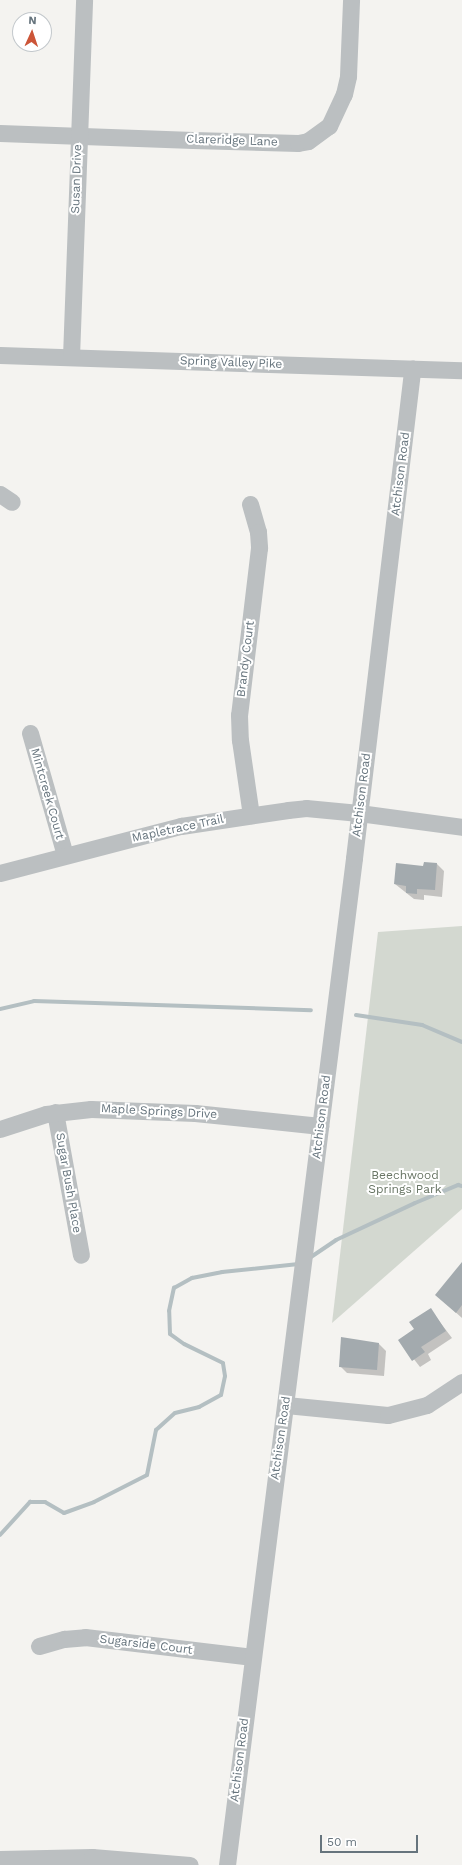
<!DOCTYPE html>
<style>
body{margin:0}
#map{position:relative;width:462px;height:1865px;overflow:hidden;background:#f4f3f0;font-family:"Work Sans",sans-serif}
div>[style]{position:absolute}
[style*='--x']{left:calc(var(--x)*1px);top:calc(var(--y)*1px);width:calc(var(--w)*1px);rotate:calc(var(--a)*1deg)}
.green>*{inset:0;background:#d3d8d0}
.shadow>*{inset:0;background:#0003}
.stream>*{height:4px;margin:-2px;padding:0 2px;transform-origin:2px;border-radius:2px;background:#b4bfc2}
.building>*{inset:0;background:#a3aaae}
.minor>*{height:17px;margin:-8.5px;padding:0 8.5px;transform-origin:8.5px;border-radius:8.5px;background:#bbbfc1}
span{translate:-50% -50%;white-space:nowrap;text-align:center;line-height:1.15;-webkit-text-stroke:4px #fff;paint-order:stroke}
.street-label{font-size:12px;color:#66747d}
.park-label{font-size:12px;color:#687564}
.north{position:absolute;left:12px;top:12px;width:40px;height:40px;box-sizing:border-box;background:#fff;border:1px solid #c2c7cb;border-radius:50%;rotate:3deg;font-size:11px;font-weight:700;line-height:16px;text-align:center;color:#66747d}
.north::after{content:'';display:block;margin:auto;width:14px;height:18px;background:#cc5538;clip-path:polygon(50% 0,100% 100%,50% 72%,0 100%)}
.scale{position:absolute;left:320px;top:1835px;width:98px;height:18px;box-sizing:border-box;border:2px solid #66747d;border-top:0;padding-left:5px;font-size:12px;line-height:14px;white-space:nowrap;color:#66747d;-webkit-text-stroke:3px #fff;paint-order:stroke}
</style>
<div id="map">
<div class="green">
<i style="clip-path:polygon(462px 926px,462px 1209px,332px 1323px,378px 932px)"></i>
</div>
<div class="shadow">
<i style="clip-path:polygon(424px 863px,437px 864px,444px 871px,442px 897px,424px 895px,424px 900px,414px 899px,395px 884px,424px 867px)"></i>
<i style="clip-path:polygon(462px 1264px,462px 1318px,436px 1295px)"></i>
<i style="clip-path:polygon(430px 1309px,452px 1338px,428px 1354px,431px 1360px,420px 1367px,399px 1340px,415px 1329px)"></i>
<i style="clip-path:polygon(379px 1344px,386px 1351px,384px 1376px,347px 1373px,340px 1366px)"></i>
</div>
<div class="stream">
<i style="--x:0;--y:1009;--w:35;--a:-13"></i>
<i style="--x:34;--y:1001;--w:277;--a:1.9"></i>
<i style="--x:356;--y:1015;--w:67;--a:8.6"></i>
<i style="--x:422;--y:1025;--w:43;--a:23"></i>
<i style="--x:308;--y:1259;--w:34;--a:-34"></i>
<i style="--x:336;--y:1240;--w:87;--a:-25.1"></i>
<i style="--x:415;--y:1203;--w:47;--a:-22.7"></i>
<i style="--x:458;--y:1185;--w:4;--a:14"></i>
<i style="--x:0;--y:1535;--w:45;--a:-47.7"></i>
<i style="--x:30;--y:1502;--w:15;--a:0"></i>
<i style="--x:45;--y:1502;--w:22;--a:30"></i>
<i style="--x:64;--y:1513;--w:32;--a:-20"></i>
<i style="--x:94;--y:1502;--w:59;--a:-27"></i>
<i style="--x:147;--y:1475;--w:46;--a:-78.7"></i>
<i style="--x:156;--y:1430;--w:25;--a:-42"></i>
<i style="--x:175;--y:1413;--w:25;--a:-14"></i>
<i style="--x:199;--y:1407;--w:25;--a:-29"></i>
<i style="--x:221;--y:1395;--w:19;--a:-78"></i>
<i style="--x:225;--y:1376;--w:13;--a:-99"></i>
<i style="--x:223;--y:1363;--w:43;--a:-154"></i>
<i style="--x:184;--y:1344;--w:17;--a:-144"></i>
<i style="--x:170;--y:1334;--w:23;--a:-92"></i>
<i style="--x:169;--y:1311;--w:24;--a:-78"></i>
<i style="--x:174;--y:1288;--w:21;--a:-29"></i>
<i style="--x:192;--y:1278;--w:31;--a:-11"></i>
<i style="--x:222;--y:1272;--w:77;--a:-5.9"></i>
</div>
<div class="building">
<i style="clip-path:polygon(424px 862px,437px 863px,435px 890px,417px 889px,417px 894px,406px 893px,406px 886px,394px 884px,396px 863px,423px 866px)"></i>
<i style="clip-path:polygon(462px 1262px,462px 1305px,456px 1313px,435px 1295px)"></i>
<i style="clip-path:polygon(431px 1308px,446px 1331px,421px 1347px,425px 1352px,412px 1361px,398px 1340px,414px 1329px,409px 1322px)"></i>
<i style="clip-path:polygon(341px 1337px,379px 1343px,377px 1370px,339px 1367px)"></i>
</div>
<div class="minor">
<i style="--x:0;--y:133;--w:193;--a:2.1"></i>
<i style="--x:193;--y:140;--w:105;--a:1.6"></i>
<i style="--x:298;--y:143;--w:10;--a:-11"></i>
<i style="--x:308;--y:141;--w:26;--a:-36"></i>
<i style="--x:329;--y:126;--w:35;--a:-65"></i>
<i style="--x:344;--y:94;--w:18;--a:-77"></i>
<i style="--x:348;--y:76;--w:76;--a:-87.7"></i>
<i style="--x:0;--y:355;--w:462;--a:1.9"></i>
<i style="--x:71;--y:357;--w:357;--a:-87.9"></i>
<i style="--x:0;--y:494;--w:14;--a:34"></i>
<i style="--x:250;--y:504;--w:29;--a:74"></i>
<i style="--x:258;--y:532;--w:16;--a:86"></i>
<i style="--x:259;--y:548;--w:168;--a:96.8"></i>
<i style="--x:239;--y:715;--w:25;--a:88"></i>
<i style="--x:240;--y:740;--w:76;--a:81.7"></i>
<i style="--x:30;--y:733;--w:127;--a:74"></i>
<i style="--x:0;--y:873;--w:187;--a:-14.6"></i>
<i style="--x:181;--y:826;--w:108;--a:-8.5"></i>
<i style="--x:288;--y:810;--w:18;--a:-6"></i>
<i style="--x:306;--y:808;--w:53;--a:5.4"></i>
<i style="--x:359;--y:813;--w:104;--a:7.7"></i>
<i style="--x:55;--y:1112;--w:145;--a:79.7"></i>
<i style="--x:0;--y:1129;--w:48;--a:-18.1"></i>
<i style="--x:46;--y:1114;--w:45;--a:-6.3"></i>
<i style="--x:91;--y:1109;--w:104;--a:2.2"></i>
<i style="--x:195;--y:1113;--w:126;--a:5.9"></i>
<i style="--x:286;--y:1405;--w:102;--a:5.6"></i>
<i style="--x:388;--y:1415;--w:40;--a:-14.4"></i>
<i style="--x:427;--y:1405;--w:42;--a:-33.3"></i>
<i style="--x:39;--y:1646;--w:26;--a:-16"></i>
<i style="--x:64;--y:1639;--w:21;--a:-5"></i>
<i style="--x:85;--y:1637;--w:169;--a:6.8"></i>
<i style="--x:0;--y:1859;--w:92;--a:-1.2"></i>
<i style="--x:92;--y:1857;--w:98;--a:4.7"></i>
<i style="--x:227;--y:1865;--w:1015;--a:-82.81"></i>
<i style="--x:354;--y:858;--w:493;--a:-83.2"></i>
</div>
<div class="street-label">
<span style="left:232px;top:141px;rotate:2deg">Clareridge Lane</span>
<span style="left:77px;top:179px;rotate:-88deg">Susan Drive</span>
<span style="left:231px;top:363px;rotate:2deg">Spring Valley Pike</span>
<span style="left:401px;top:474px;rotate:-83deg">Atchison Road</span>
<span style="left:246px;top:659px;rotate:-83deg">Brandy Court</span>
<span style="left:47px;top:794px;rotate:74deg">Mintcreek Court</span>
<span style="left:362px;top:795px;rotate:-83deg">Atchison Road</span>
<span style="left:178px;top:829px;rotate:-12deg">Mapletrace Trail</span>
<span style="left:159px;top:1112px;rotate:3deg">Maple Springs Drive</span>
<span style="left:322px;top:1117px;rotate:-83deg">Atchison Road</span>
<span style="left:68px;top:1183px;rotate:80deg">Sugar Bush Place</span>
<span style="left:281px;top:1438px;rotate:-82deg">Atchison Road</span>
<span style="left:146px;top:1645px;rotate:7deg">Sugarside Court</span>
<span style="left:240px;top:1760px;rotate:-83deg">Atchison Road</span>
</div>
<div class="park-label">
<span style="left:405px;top:1183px">Beechwood<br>Springs Park</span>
</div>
<div class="north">N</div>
<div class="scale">50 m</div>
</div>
